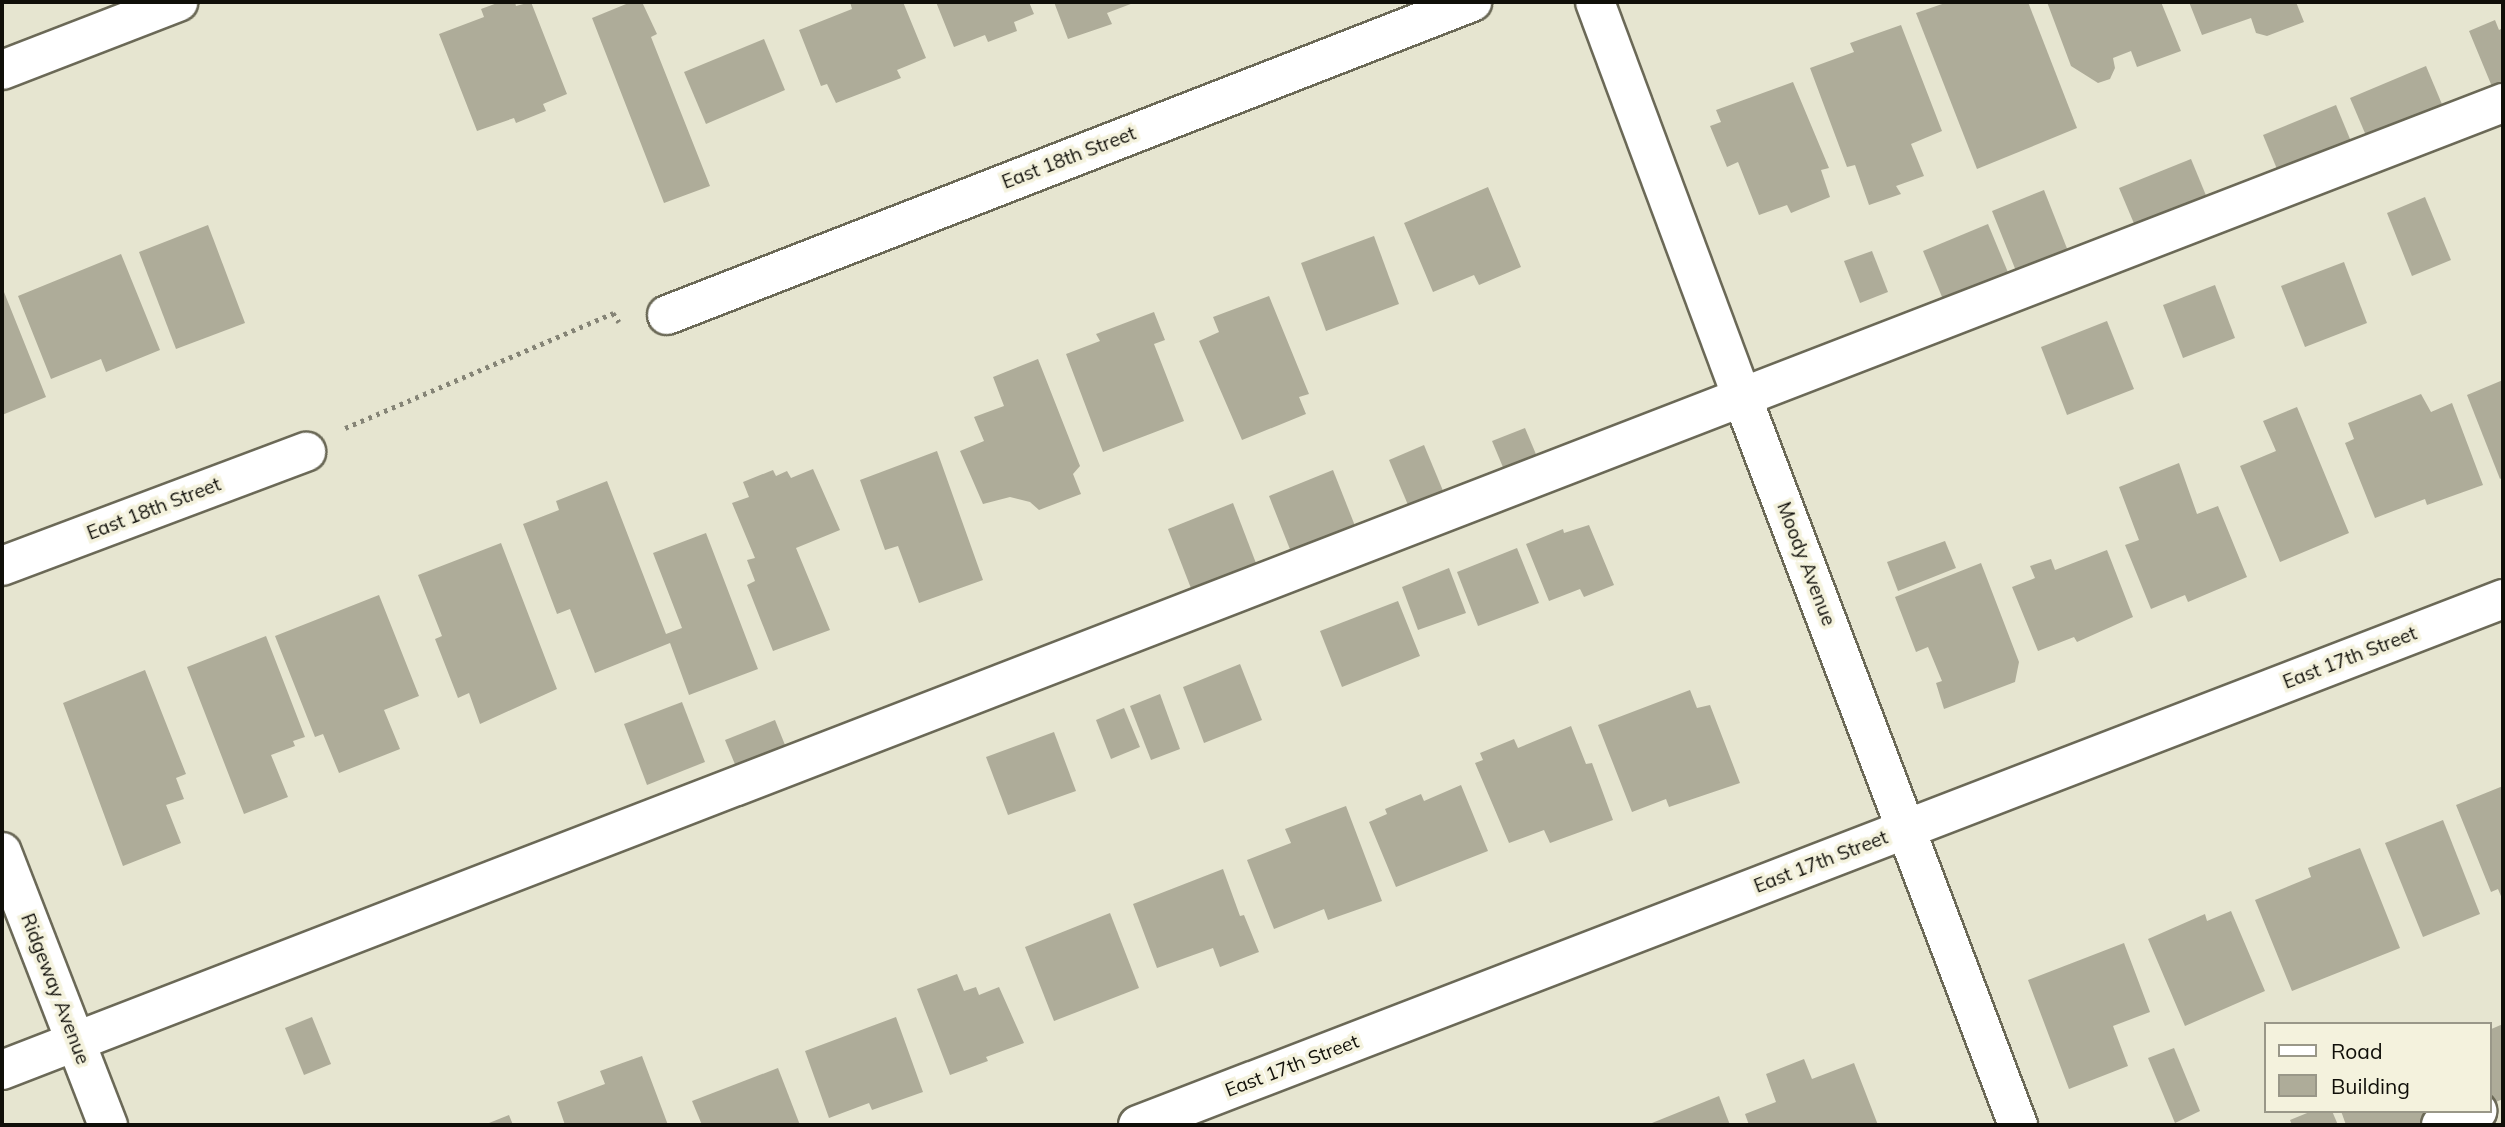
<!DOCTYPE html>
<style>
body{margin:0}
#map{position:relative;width:2505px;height:1127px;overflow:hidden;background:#e6e5d0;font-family:Mulish,sans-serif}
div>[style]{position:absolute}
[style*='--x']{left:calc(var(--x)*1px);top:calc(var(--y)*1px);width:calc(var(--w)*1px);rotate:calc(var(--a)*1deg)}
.building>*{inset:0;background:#aeac99}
.path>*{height:4.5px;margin-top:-2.25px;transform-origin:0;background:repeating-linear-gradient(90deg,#858476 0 3.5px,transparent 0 8.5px)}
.roads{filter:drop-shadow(2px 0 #6b6957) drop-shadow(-2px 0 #6b6957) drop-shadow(0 2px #6b6957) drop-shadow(0 -2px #6b6957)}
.minor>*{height:38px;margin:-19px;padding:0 19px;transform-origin:19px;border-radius:19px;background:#fff}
span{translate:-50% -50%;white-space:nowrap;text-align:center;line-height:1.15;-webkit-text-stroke:7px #f4f2dd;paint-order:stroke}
.street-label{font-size:19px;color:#100f09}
.frame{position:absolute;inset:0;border:4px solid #100f09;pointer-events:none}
.legend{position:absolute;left:2264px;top:1022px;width:228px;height:91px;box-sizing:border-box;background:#f4f2dd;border:2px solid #999788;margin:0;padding:9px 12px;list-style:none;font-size:21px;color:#100f09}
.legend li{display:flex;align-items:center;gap:14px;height:35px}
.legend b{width:35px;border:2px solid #999788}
</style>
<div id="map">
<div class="building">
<i style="clip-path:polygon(500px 2px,515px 2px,516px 6px,531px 2px,567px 94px,543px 104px,546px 111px,516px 123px,514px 118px,477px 131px,439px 34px,484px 17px,481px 9px)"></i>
<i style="clip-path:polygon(631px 2px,642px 2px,657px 34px,651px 37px,710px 186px,664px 203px,592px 18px)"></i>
<i style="clip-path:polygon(850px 2px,903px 2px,926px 58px,897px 70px,901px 78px,836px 103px,827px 84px,821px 86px,799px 30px,852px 9px)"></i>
<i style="clip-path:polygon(936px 2px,1029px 2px,1034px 14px,1014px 22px,1017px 31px,988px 42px,985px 35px,954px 47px)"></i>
<i style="clip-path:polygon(1054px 2px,1136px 2px,1107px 13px,1112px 24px,1068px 39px)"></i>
<i style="clip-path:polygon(1948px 2px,2028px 2px,2077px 128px,1977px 169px,1916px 13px)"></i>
<i style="clip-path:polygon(2047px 2px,2161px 2px,2181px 51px,2137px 67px,2131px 51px,2113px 58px,2115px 68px,2110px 79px,2098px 83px,2071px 66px)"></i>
<i style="clip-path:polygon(2189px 2px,2296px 2px,2304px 22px,2267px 36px,2256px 33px,2251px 18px,2202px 35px)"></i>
<i style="clip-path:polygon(2495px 20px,2499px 30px,2503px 28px,2503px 84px,2493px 89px,2469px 31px)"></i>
<i style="clip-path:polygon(1901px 25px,1942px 131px,1911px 144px,1924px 176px,1896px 186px,1901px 194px,1869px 205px,1855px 165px,1847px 167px,1810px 68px,1854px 52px,1850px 43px)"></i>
<i style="clip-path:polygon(764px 39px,785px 90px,706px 124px,684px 72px)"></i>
<i style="clip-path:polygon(2426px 66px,2449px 121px,2373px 152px,2350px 98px)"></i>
<i style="clip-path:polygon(1793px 82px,1829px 168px,1821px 170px,1830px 197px,1791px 213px,1787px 205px,1759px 215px,1738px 162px,1727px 167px,1710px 126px,1721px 122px,1716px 110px)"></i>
<i style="clip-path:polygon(2336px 105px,2357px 156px,2284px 186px,2263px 135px)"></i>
<i style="clip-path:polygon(2191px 159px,2212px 210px,2141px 240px,2119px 188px)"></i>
<i style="clip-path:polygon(1488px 187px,1521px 267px,1479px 285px,1474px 275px,1433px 292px,1404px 223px)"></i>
<i style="clip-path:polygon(2044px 190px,2068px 251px,2016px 271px,1992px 211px)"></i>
<i style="clip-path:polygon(2425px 197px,2451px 260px,2412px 276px,2387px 213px)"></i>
<i style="clip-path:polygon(1988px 224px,2012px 282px,1947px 309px,1923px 251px)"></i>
<i style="clip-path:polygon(208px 225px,245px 323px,176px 349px,139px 252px)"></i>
<i style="clip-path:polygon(1374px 236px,1399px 304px,1326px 331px,1301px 263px)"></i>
<i style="clip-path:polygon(1872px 251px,1888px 292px,1860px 303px,1844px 261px)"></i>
<i style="clip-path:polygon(121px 254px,160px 350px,106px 372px,101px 359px,51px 379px,18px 296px)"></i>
<i style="clip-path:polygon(2344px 262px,2367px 323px,2305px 347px,2281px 286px)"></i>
<i style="clip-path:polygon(2215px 285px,2235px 338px,2183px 358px,2163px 305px)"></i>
<i style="clip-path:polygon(2px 287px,46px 397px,2px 415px)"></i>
<i style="clip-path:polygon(1269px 296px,1309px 394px,1299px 397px,1306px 414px,1242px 440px,1199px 341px,1219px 332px,1213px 317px)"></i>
<i style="clip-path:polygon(1154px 312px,1165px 340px,1154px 344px,1184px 421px,1103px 452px,1066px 354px,1100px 341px,1096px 334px)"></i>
<i style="clip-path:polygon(2107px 321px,2134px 389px,2067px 415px,2041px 347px)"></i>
<i style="clip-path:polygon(1038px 359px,1080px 466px,1073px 474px,1081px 494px,1039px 510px,1030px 502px,1010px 497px,983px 504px,960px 451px,984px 441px,974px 417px,1004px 406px,993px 377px)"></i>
<i style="clip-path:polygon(2503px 380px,2503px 477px,2500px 479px,2467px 395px)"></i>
<i style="clip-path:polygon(2421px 394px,2431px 412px,2452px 403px,2483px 485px,2427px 505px,2425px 499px,2375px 518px,2345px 443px,2354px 439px,2348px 423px)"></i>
<i style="clip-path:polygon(2297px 407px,2349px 533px,2280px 562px,2240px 466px,2276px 451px,2263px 421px)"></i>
<i style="clip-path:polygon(1525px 428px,1543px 471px,1510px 484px,1492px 441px)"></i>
<i style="clip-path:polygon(1424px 445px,1446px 498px,1411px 512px,1389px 460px)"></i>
<i style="clip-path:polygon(937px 451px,983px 580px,919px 603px,898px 546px,885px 550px,860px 480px)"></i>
<i style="clip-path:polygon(2179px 463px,2197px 514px,2218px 506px,2247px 577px,2188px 602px,2185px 595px,2151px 609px,2125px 545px,2139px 540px,2119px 487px)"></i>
<i style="clip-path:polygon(813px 469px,840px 530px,796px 548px,830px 630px,773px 651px,747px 585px,755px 581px,747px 560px,755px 558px,732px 503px,749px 497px,743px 482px,773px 470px,776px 476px,787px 471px,791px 478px)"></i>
<i style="clip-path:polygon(1333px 470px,1359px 536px,1295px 562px,1269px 496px)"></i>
<i style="clip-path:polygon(607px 481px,666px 634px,682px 628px,653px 553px,706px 533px,758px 669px,689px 695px,670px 643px,595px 673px,570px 609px,557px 614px,523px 524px,559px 510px,556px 501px)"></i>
<i style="clip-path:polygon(1233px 503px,1259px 571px,1194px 596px,1168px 529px)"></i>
<i style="clip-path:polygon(1589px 525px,1614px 585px,1584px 597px,1580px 589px,1549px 601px,1526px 544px,1563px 529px,1564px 533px)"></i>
<i style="clip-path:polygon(1945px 541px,1956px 568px,1898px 591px,1887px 562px)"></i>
<i style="clip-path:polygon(501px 543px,557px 689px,480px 724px,469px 693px,458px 698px,435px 639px,442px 636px,418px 575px)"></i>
<i style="clip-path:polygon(1517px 548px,1539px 603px,1478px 626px,1457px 572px)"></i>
<i style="clip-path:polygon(2107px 550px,2133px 617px,2077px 642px,2074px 637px,2038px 651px,2012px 587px,2035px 578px,2030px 566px,2051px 559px,2055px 570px)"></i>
<i style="clip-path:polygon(1981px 563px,2019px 662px,2015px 682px,1944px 709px,1936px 683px,1942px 681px,1928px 647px,1916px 652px,1895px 597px)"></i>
<i style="clip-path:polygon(1449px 568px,1466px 613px,1418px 630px,1402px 587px)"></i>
<i style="clip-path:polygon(379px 595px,419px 696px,384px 710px,400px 749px,339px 773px,323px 734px,315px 737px,275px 636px)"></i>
<i style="clip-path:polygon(1398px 601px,1420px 656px,1342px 687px,1320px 631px)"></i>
<i style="clip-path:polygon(266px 636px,305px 737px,293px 741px,295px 746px,271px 755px,288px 797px,244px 814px,187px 667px)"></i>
<i style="clip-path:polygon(1240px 664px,1262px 720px,1204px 743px,1183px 687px)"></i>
<i style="clip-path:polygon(145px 670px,186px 774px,176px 778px,184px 799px,166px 805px,181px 843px,123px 866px,63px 703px)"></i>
<i style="clip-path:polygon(1690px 690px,1697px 708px,1710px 705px,1740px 783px,1669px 807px,1666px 799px,1632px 812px,1598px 725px)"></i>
<i style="clip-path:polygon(1160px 694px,1180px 749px,1151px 760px,1130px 706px)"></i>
<i style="clip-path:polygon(682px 702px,705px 762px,647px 785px,624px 724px)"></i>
<i style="clip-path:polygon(1124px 708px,1140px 747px,1111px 759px,1096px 720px)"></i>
<i style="clip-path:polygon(775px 720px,791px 760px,741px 779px,725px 740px)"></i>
<i style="clip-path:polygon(1571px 726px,1586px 764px,1592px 763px,1613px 820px,1550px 843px,1544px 830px,1509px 843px,1475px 763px,1483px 760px,1480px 753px,1514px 739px,1518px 748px)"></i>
<i style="clip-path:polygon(1054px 732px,1076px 791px,1008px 815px,986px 757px)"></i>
<i style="clip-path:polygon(1461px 785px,1488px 851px,1396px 887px,1369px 822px,1387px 814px,1385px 809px,1421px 794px,1424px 801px)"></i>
<i style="clip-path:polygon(2503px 786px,2503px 901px,2498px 889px,2491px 892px,2456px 805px)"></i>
<i style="clip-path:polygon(1346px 806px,1382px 901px,1328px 920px,1324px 909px,1274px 929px,1247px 860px,1291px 843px,1285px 829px)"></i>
<i style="clip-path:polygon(2443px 820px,2480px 914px,2423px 937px,2385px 843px)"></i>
<i style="clip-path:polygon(2360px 848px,2400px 948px,2292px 991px,2255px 900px,2311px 877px,2308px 868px)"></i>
<i style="clip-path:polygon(1223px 869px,1240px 916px,1244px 915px,1259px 952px,1220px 967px,1213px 948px,1157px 968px,1133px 904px)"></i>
<i style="clip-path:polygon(2231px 911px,2265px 991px,2185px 1026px,2148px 939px,2205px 914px,2207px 921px)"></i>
<i style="clip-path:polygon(1110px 913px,1139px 988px,1054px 1021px,1025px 947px)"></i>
<i style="clip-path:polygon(2124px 943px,2150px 1012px,2113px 1026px,2128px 1066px,2069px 1089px,2028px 980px)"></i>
<i style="clip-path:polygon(957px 974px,964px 991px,976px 987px,979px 995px,999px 987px,1024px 1043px,986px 1057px,988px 1061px,950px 1075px,917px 989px)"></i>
<i style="clip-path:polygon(312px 1017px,331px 1064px,304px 1075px,285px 1028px)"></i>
<i style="clip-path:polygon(896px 1017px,923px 1092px,872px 1110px,869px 1103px,829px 1118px,805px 1051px)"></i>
<i style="clip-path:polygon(2503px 1024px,2503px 1099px,2489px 1105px,2489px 1030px)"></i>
<i style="clip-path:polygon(2174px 1048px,2200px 1111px,2175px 1123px,2148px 1058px)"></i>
<i style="clip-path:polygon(642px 1056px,668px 1125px,565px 1125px,557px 1102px,605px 1084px,600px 1071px)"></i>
<i style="clip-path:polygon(1804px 1059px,1812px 1079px,1854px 1063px,1878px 1125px,1749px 1125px,1745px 1114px,1776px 1102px,1766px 1074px)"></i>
<i style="clip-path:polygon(778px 1068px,800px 1125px,702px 1125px,692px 1101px)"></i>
<i style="clip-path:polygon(1719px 1096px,1730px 1125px,1647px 1125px)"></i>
<i style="clip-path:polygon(2312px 1111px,2332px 1111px,2338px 1125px,2292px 1125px,2290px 1120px)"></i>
<i style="clip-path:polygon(2341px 1111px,2457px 1111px,2439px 1125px,2346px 1125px)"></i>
<i style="clip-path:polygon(509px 1115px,513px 1125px,484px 1125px)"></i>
</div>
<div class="path">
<i style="--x:345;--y:428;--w:292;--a:-23.2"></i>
<i style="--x:613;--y:313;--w:11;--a:56"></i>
</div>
<div class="roads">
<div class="minor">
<i style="--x:1595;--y:2;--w:421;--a:69.6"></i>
<i style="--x:1742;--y:397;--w:779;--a:69.24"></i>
<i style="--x:2;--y:70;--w:189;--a:-21.1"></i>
<i style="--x:667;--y:315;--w:864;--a:-21.25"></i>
<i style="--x:2;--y:566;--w:325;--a:-20.6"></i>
<i style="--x:2;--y:852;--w:293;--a:68.8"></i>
<i style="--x:2;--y:1070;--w:2681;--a:-21.14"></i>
<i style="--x:1138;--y:1125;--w:1463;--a:-21.07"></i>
<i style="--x:2441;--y:1125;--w:39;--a:-21"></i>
</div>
</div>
<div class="street-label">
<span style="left:1069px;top:158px;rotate:-21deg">East 18th Street</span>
<span style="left:154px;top:509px;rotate:-21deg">East 18th Street</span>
<span style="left:1806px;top:564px;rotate:69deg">Moody Avenue</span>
<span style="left:2350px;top:658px;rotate:-21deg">East 17th Street</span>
<span style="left:1821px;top:862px;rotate:-21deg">East 17th Street</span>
<span style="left:55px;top:989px;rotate:69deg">Ridgeway Avenue</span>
<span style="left:1292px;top:1066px;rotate:-21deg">East 17th Street</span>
</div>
<div class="frame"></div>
<ul class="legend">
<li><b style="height:9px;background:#fff"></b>Road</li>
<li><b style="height:19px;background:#aeac99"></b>Building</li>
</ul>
</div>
